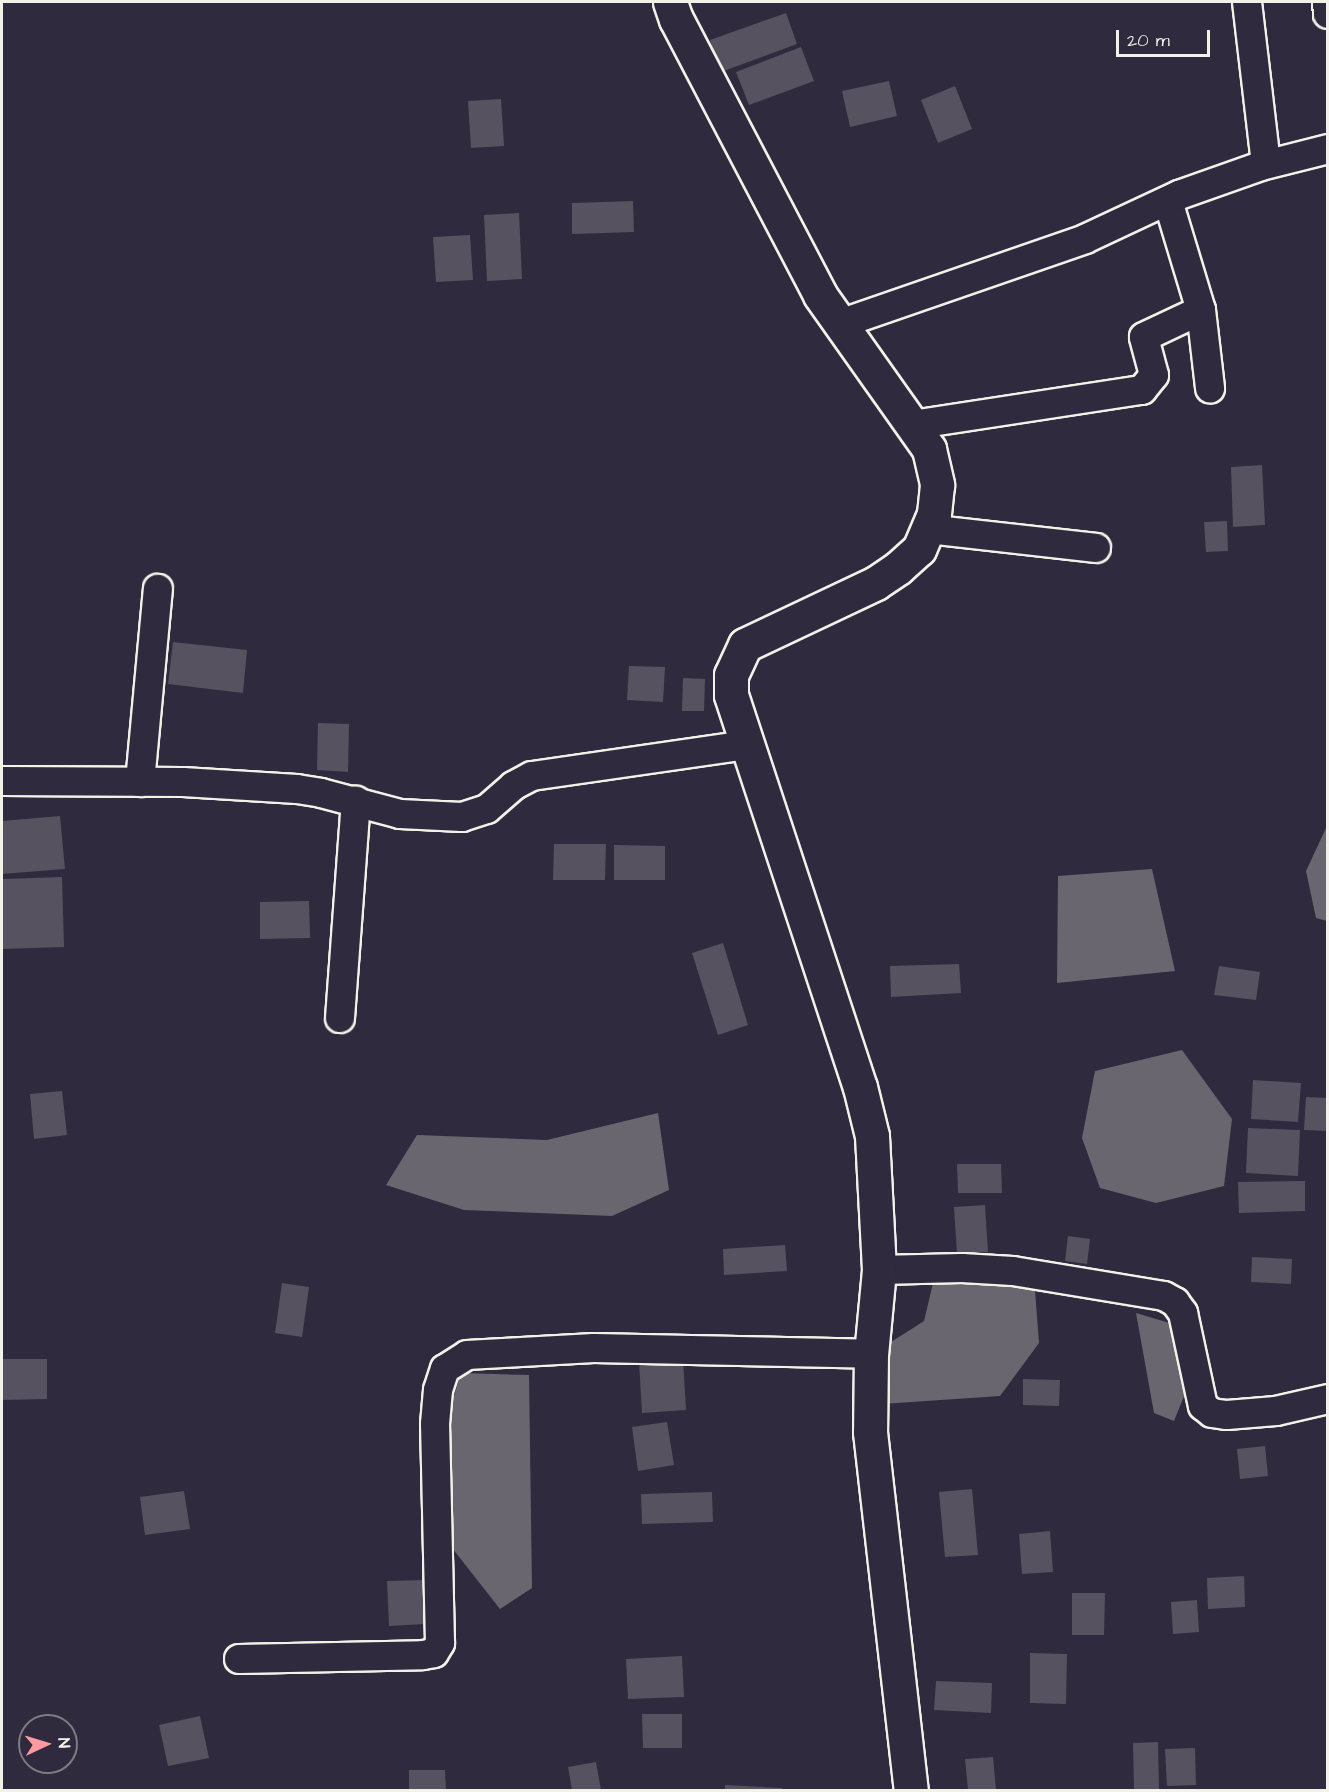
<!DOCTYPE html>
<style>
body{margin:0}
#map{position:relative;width:1329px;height:1792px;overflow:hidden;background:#2f2a3d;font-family:"Architects Daughter",sans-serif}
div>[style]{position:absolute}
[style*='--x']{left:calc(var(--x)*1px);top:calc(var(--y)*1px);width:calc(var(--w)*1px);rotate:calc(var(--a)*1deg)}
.water>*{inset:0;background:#6a6670}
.building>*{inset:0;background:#56525f}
.roads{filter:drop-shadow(2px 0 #f4f1e8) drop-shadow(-2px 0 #f4f1e8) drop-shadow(0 2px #f4f1e8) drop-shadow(0 -2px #f4f1e8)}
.street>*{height:28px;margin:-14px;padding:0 14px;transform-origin:14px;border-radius:14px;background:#2f2a3d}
.secondary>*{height:33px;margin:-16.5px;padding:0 16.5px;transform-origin:16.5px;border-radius:16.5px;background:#2f2a3d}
span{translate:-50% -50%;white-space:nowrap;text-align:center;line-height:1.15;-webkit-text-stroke:5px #2f2a3d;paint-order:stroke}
.frame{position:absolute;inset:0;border:3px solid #f4f1e8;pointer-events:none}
.north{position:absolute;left:18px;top:1714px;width:60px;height:60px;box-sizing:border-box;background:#2f2a3d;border:2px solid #7e7a81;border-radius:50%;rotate:86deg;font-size:16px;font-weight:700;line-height:24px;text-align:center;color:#f4f1e8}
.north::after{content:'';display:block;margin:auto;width:21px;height:27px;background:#ff9aa2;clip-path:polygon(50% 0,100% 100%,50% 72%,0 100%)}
.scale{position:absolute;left:1116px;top:30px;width:94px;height:27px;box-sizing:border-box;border:3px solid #f4f1e8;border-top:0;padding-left:8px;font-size:18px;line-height:21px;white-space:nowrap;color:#f4f1e8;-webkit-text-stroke:4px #2f2a3d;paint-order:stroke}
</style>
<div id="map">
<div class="water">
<i style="clip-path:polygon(1327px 826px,1328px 921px,1327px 921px,1316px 918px,1306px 871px)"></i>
<i style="clip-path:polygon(1152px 869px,1175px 971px,1057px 983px,1058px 876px)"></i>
<i style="clip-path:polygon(1182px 1050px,1232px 1119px,1224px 1186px,1156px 1203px,1100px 1188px,1082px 1138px,1095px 1071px)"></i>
<i style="clip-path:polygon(658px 1113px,669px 1190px,612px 1216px,464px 1210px,386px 1185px,417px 1135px,547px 1140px)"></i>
<i style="clip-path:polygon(1034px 1277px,1039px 1343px,1000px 1396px,882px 1404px,891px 1342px,924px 1321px,934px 1279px)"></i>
<i style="clip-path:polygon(1136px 1313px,1183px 1327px,1197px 1364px,1174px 1421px,1154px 1413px)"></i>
<i style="clip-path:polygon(461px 1373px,529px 1375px,532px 1588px,500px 1609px,445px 1539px,444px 1429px)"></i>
</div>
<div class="building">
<i style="clip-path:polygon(786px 13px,797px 44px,721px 72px,710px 40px)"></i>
<i style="clip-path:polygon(801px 47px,814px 81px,749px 105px,736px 72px)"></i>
<i style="clip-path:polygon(889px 81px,897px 116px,850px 127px,842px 91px)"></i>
<i style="clip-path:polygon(955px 86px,972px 129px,938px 143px,921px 100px)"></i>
<i style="clip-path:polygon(501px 99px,504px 146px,471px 148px,468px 101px)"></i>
<i style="clip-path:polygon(633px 201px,634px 232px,572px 234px,572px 203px)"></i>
<i style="clip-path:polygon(519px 213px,522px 279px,487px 281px,484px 215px)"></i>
<i style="clip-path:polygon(470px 235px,473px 280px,436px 282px,433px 237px)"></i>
<i style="clip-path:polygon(1262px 465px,1265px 525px,1233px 527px,1231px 467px)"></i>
<i style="clip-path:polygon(1227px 521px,1228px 551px,1206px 552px,1204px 522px)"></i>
<i style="clip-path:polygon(173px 642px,247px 650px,243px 693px,168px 684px)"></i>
<i style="clip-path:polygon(629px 666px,665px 667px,663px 702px,627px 700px)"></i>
<i style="clip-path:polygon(683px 678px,705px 679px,704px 711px,682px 711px)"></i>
<i style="clip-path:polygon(318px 723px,349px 724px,348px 772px,317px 770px)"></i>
<i style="clip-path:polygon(60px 816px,65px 869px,2px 874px,2px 821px)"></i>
<i style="clip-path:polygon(554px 844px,606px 844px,605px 880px,553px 880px)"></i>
<i style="clip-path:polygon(614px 845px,665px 846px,665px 880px,614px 880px)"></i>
<i style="clip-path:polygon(62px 877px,64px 947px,2px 949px,2px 879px)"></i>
<i style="clip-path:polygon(309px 901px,310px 938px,260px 939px,260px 902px)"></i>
<i style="clip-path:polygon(723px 943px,748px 1025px,718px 1035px,692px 953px)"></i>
<i style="clip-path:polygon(959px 964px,961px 993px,891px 997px,890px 966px)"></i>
<i style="clip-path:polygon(1219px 966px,1260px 972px,1256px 1000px,1214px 995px)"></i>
<i style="clip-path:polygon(1253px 1080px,1301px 1083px,1298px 1122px,1251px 1119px)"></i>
<i style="clip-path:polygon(62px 1091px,67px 1135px,34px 1139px,30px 1094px)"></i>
<i style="clip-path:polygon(1306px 1097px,1328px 1098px,1328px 1131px,1304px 1130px)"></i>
<i style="clip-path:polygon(1248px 1128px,1300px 1130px,1298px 1176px,1246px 1173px)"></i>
<i style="clip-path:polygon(957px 1164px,1001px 1164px,1002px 1193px,958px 1193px)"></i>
<i style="clip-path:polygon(1305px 1181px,1305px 1211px,1239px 1213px,1238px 1182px)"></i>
<i style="clip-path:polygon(985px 1205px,988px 1252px,957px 1254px,954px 1207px)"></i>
<i style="clip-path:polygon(1068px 1236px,1090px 1239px,1087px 1264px,1065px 1261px)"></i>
<i style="clip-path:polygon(785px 1245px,787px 1271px,724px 1275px,723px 1249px)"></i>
<i style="clip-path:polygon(1252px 1257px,1292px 1259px,1291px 1284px,1251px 1282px)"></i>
<i style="clip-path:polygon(282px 1283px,309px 1287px,302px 1337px,275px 1333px)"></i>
<i style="clip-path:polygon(2px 1359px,47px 1359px,47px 1399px,2px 1400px)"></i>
<i style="clip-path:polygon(683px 1359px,686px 1410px,642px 1413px,639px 1362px)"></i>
<i style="clip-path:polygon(1023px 1379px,1060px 1380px,1059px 1406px,1023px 1405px)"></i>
<i style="clip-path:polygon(667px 1422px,674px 1465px,638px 1471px,632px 1427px)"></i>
<i style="clip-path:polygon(1265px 1446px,1268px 1476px,1240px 1479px,1237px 1449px)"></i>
<i style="clip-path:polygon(972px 1489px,978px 1555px,945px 1557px,939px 1492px)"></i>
<i style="clip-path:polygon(184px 1491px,190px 1529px,145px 1535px,140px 1497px)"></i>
<i style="clip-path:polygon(712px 1492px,713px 1522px,642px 1524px,641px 1494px)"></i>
<i style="clip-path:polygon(1050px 1531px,1053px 1572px,1022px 1574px,1019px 1534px)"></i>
<i style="clip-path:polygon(1244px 1576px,1245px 1607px,1208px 1609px,1207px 1578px)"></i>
<i style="clip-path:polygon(424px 1580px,425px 1624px,389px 1626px,387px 1581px)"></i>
<i style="clip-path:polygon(1072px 1593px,1105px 1593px,1104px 1635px,1072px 1635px)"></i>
<i style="clip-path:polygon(1197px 1600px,1199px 1632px,1173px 1634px,1171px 1602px)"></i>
<i style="clip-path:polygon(1030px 1653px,1067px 1654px,1066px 1704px,1030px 1703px)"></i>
<i style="clip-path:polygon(682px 1656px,684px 1697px,628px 1699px,626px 1659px)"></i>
<i style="clip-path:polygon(936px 1681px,992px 1683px,991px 1713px,934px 1710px)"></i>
<i style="clip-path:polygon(642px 1714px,682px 1714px,682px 1748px,643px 1748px)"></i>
<i style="clip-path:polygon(200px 1716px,209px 1758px,168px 1766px,159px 1725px)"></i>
<i style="clip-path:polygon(1158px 1742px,1159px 1790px,1134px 1790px,1133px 1743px)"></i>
<i style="clip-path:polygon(1195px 1748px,1196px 1785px,1167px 1786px,1165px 1749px)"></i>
<i style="clip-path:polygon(993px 1757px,996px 1790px,968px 1790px,965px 1759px)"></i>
<i style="clip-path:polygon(596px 1762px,601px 1790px,572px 1790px,568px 1767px)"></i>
<i style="clip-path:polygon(409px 1770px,445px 1770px,446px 1790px,409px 1790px)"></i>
<i style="clip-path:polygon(725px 1785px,782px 1788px,782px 1790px,725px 1790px)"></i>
</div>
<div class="roads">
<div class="street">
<i style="--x:1247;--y:2;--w:163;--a:83.3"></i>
<i style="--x:1327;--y:2;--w:12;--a:85"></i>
<i style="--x:1168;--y:201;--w:114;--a:73.2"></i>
<i style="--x:1201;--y:310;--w:79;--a:83.4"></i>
<i style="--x:840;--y:324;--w:259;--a:-19.1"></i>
<i style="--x:1085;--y:239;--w:104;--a:-25.1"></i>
<i style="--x:1179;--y:195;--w:87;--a:-19.5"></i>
<i style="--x:1261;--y:166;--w:69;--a:-14.2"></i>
<i style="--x:912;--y:425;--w:233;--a:-8.7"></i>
<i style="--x:1142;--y:390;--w:19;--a:-51"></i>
<i style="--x:1154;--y:375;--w:39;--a:-105"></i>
<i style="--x:1144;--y:337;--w:63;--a:-25.3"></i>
<i style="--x:927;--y:529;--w:170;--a:6.4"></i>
<i style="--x:2;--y:781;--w:181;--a:0.3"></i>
<i style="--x:183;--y:782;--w:114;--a:3.5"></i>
<i style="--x:297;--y:789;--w:24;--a:9"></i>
<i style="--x:321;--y:793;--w:82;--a:14.9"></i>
<i style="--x:400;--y:814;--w:62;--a:2.8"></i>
<i style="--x:462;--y:817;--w:26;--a:-18"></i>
<i style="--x:487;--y:809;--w:35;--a:-41"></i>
<i style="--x:513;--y:786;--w:21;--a:-28"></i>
<i style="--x:532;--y:776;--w:216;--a:-8.2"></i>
<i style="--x:140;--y:782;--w:194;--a:-84.7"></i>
<i style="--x:340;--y:1018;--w:218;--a:-85.8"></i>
<i style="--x:879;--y:1270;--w:83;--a:-1.4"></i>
<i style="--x:962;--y:1268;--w:51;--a:3.4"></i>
<i style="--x:1013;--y:1271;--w:153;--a:9.4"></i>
<i style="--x:1164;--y:1296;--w:13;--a:29"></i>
<i style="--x:1175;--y:1302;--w:14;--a:54"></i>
<i style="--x:1183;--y:1313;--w:95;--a:77.9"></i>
<i style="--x:1203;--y:1406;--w:11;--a:38"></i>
<i style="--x:1212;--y:1413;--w:15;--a:8"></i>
<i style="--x:1227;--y:1415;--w:49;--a:-4.7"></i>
<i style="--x:1276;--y:1411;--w:53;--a:-13"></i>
<i style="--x:239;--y:1659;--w:184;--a:-1.2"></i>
<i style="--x:423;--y:1655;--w:11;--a:-10"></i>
<i style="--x:434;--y:1653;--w:12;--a:-59"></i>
<i style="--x:440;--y:1643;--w:219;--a:-91.3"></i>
<i style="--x:435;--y:1424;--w:34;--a:-85"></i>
<i style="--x:438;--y:1390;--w:22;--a:-72"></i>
<i style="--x:445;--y:1369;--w:26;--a:-32"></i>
<i style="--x:467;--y:1355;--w:127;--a:-3.2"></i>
<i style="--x:594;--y:1348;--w:277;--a:1.2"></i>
</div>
<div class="secondary">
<i style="--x:670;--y:2;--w:18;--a:71"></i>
<i style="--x:676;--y:19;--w:311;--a:62.4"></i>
<i style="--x:820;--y:295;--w:189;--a:54.7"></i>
<i style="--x:929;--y:449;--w:37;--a:77"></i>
<i style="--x:937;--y:485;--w:29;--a:96"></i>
<i style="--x:934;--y:514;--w:38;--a:113"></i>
<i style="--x:919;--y:549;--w:28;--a:138"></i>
<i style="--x:898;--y:568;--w:27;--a:146"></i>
<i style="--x:876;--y:583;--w:145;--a:154.7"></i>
<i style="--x:745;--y:645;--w:33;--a:115"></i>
<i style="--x:731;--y:675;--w:20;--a:90"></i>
<i style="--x:731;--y:695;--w:413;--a:71.8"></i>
<i style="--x:860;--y:1087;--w:50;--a:76.2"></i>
<i style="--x:872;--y:1136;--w:134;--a:87"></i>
<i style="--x:879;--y:1270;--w:84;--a:95.4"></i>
<i style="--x:871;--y:1354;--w:78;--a:90.7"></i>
<i style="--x:870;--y:1432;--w:360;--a:83.5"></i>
</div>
</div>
<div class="frame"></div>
<div class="north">N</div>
<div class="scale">20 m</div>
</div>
